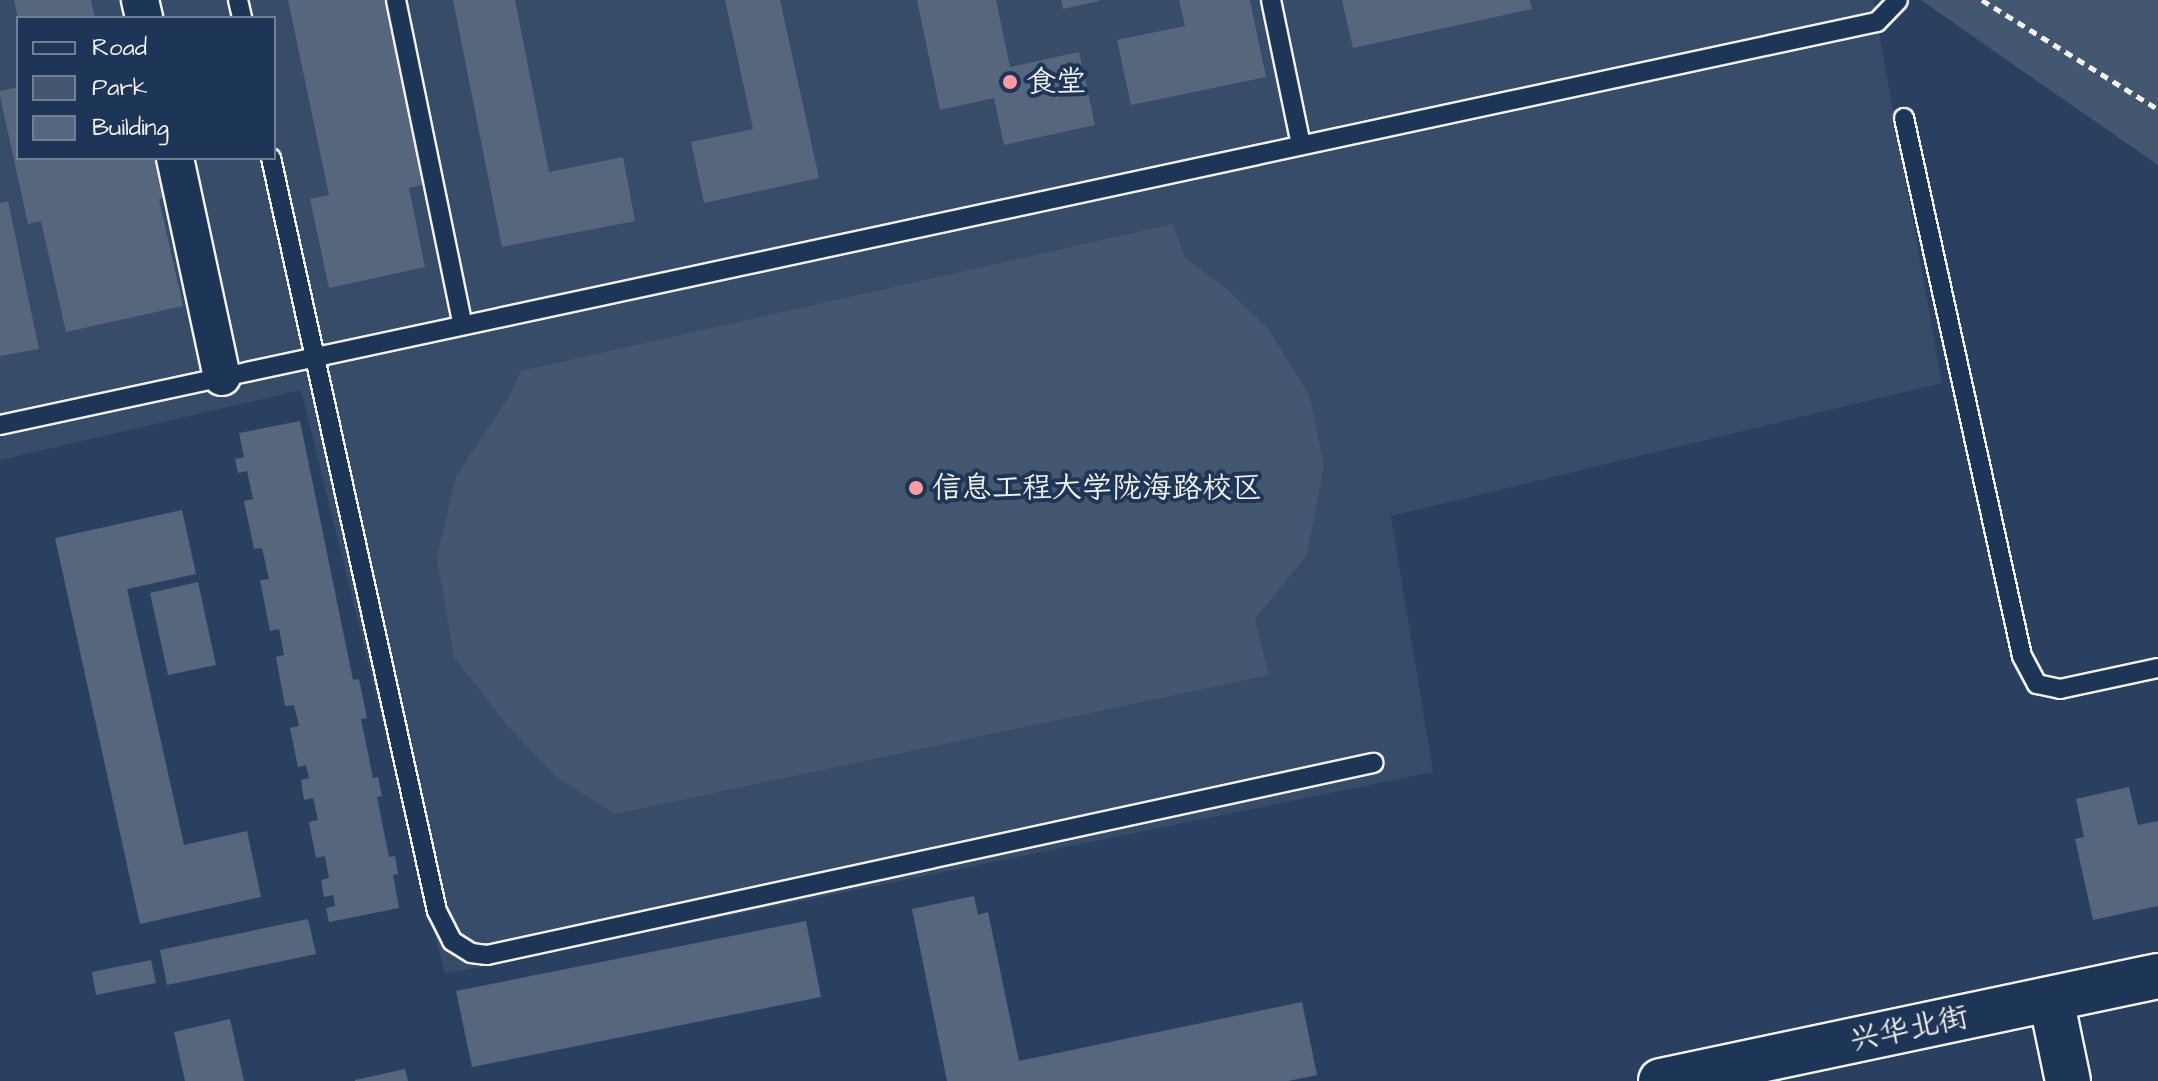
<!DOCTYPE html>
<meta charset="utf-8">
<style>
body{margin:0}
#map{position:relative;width:2158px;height:1081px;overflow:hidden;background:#2a4060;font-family:"Architects Daughter","LXGW WenKai TC",sans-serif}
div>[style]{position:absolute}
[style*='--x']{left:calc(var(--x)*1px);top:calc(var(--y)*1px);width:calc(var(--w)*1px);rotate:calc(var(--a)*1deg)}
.built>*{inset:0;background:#374c69}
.green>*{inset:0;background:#445771}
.building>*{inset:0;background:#56677d}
.path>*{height:5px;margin-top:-2.5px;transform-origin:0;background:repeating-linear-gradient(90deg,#f4f1e8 0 8px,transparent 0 14px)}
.roads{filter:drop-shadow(2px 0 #f4f1e8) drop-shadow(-2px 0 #f4f1e8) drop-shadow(0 2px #f4f1e8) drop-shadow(0 -2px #f4f1e8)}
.service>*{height:18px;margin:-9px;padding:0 9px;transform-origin:9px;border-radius:9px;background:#1d3557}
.minor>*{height:36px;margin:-18px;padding:0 18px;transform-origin:18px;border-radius:18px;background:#1d3557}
.tertiary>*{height:44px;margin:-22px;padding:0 22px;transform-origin:22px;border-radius:22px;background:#1d3557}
.dots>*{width:22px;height:22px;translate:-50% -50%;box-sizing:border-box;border:4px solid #1d3557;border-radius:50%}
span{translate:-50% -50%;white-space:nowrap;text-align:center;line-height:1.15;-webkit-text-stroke:8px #1d3557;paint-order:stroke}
.poi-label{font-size:30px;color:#f4f1e8}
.left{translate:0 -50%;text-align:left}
.street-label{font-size:30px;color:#f4f1e8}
.legend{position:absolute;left:16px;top:16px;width:260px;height:144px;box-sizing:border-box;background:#1d3557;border:2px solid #738091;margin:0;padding:10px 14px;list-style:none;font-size:24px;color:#f4f1e8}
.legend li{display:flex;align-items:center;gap:16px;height:40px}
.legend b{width:40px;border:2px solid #738091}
</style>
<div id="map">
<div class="built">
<i style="clip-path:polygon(evenodd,0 0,1873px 0,1942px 383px,1391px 516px,1433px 772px,445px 974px,301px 390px,0 460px,0 0,18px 18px,274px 18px,274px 158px,18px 158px,18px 18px)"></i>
</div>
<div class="green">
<i style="clip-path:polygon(1921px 0,2158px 0,2158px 165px,2047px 88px)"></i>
<i style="clip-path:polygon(1173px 224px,1185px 258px,1228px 290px,1269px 330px,1309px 395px,1324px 465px,1307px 555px,1255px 619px,1269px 675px,615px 814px,555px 776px,507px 725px,454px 657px,437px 558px,456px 476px,507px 400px,521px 371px)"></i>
</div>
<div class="building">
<i style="clip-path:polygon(14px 0,91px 0,95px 18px,18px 18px)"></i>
<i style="clip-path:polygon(288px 0,386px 0,425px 184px,409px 188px,425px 267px,329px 288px,310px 199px,329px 195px)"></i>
<i style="clip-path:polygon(453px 0,515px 0,549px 172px,623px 157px,635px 221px,502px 247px)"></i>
<i style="clip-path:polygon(725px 0,780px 0,819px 178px,704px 203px,691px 142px,753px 129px)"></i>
<i style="clip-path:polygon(917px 0,996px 0,1010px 67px,1079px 52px,1095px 125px,1004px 145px,994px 98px,940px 110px)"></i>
<i style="clip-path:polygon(1061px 0,1099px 0,1099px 1px,1063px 9px)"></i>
<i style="clip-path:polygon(1179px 0,1250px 0,1266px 77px,1131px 105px,1117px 40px,1185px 26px)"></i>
<i style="clip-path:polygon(1342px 0,1530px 0,1532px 9px,1353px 48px)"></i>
<i style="clip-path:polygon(18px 87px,18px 158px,166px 158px,174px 196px,159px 199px,183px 306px,66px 332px,41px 221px,28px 224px,0 96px,0 91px)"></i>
<i style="clip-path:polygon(8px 201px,39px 349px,0 356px,0 203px)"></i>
<i style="clip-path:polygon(300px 421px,353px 680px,359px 679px,367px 718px,361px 719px,373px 778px,378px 777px,382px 796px,377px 797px,389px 857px,395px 856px,398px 874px,393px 875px,399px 908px,329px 922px,326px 908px,335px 906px,333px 895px,324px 897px,321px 880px,329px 878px,325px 856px,316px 858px,309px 822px,318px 820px,313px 798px,304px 800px,301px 780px,309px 778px,306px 765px,298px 767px,290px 728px,299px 726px,294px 705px,285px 706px,276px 657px,284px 655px,279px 629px,270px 631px,260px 580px,269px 579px,262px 548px,254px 549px,244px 501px,253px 499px,247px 471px,238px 473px,235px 459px,244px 457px,239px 433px)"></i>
<i style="clip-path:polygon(182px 510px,196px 574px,127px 589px,184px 845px,247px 831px,261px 897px,140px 924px,55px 538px)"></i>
<i style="clip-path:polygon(198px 582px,216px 665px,168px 675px,150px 593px)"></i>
<i style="clip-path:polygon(2129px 787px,2138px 825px,2158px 821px,2158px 906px,2093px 920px,2075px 839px,2084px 837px,2076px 799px)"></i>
<i style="clip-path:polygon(974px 896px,978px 915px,988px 912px,1019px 1061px,1302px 1002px,1317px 1075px,1288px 1081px,947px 1081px,912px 909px)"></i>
<i style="clip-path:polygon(308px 919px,316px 954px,167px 985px,160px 950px)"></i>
<i style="clip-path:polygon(806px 921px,821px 997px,472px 1067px,456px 991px)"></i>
<i style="clip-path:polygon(151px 960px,156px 983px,96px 995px,92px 972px)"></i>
<i style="clip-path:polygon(230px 1019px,244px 1081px,185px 1081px,174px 1032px)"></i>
<i style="clip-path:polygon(405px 1069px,408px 1081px,355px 1081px,355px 1080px)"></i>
</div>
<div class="path">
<i style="--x:1982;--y:0;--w:207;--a:31.8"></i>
</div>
<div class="roads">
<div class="service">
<i style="--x:238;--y:0;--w:18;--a:77"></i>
<i style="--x:396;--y:0;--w:332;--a:78.4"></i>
<i style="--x:1271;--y:0;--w:148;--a:78.3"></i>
<i style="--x:1904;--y:118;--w:551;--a:77.63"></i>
<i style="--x:2022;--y:656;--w:32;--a:62"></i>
<i style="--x:2037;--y:684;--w:24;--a:12"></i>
<i style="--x:2060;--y:689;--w:100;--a:-12.1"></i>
<i style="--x:271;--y:158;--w:771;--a:77.57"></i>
<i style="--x:437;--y:911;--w:34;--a:63"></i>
<i style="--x:452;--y:941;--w:22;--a:32"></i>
<i style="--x:471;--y:953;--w:16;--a:7"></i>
<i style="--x:487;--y:955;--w:907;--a:-12.23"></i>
<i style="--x:0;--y:425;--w:1920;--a:-12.12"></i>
<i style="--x:1877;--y:22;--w:30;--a:-46"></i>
</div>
<div class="minor">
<i style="--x:140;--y:0;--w:18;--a:77"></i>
<i style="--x:175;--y:158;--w:224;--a:77.9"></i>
</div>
<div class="tertiary">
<i style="--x:2051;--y:999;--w:84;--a:78.3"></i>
<i style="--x:1661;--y:1081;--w:508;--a:-11.93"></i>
</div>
</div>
<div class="dots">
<i style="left:1010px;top:82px;background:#ff9aa2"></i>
<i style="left:916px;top:488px;background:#ff9aa2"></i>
</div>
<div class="poi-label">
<span class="left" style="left:1026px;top:82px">食堂</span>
<span class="left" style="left:932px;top:488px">信息工程大学陇海路校区</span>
</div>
<div class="street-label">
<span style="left:1909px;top:1029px;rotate:-12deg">兴华北街</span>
</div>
<ul class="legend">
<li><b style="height:10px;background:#1d3557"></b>Road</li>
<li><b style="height:22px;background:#445771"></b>Park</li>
<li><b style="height:22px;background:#56677d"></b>Building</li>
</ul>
</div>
